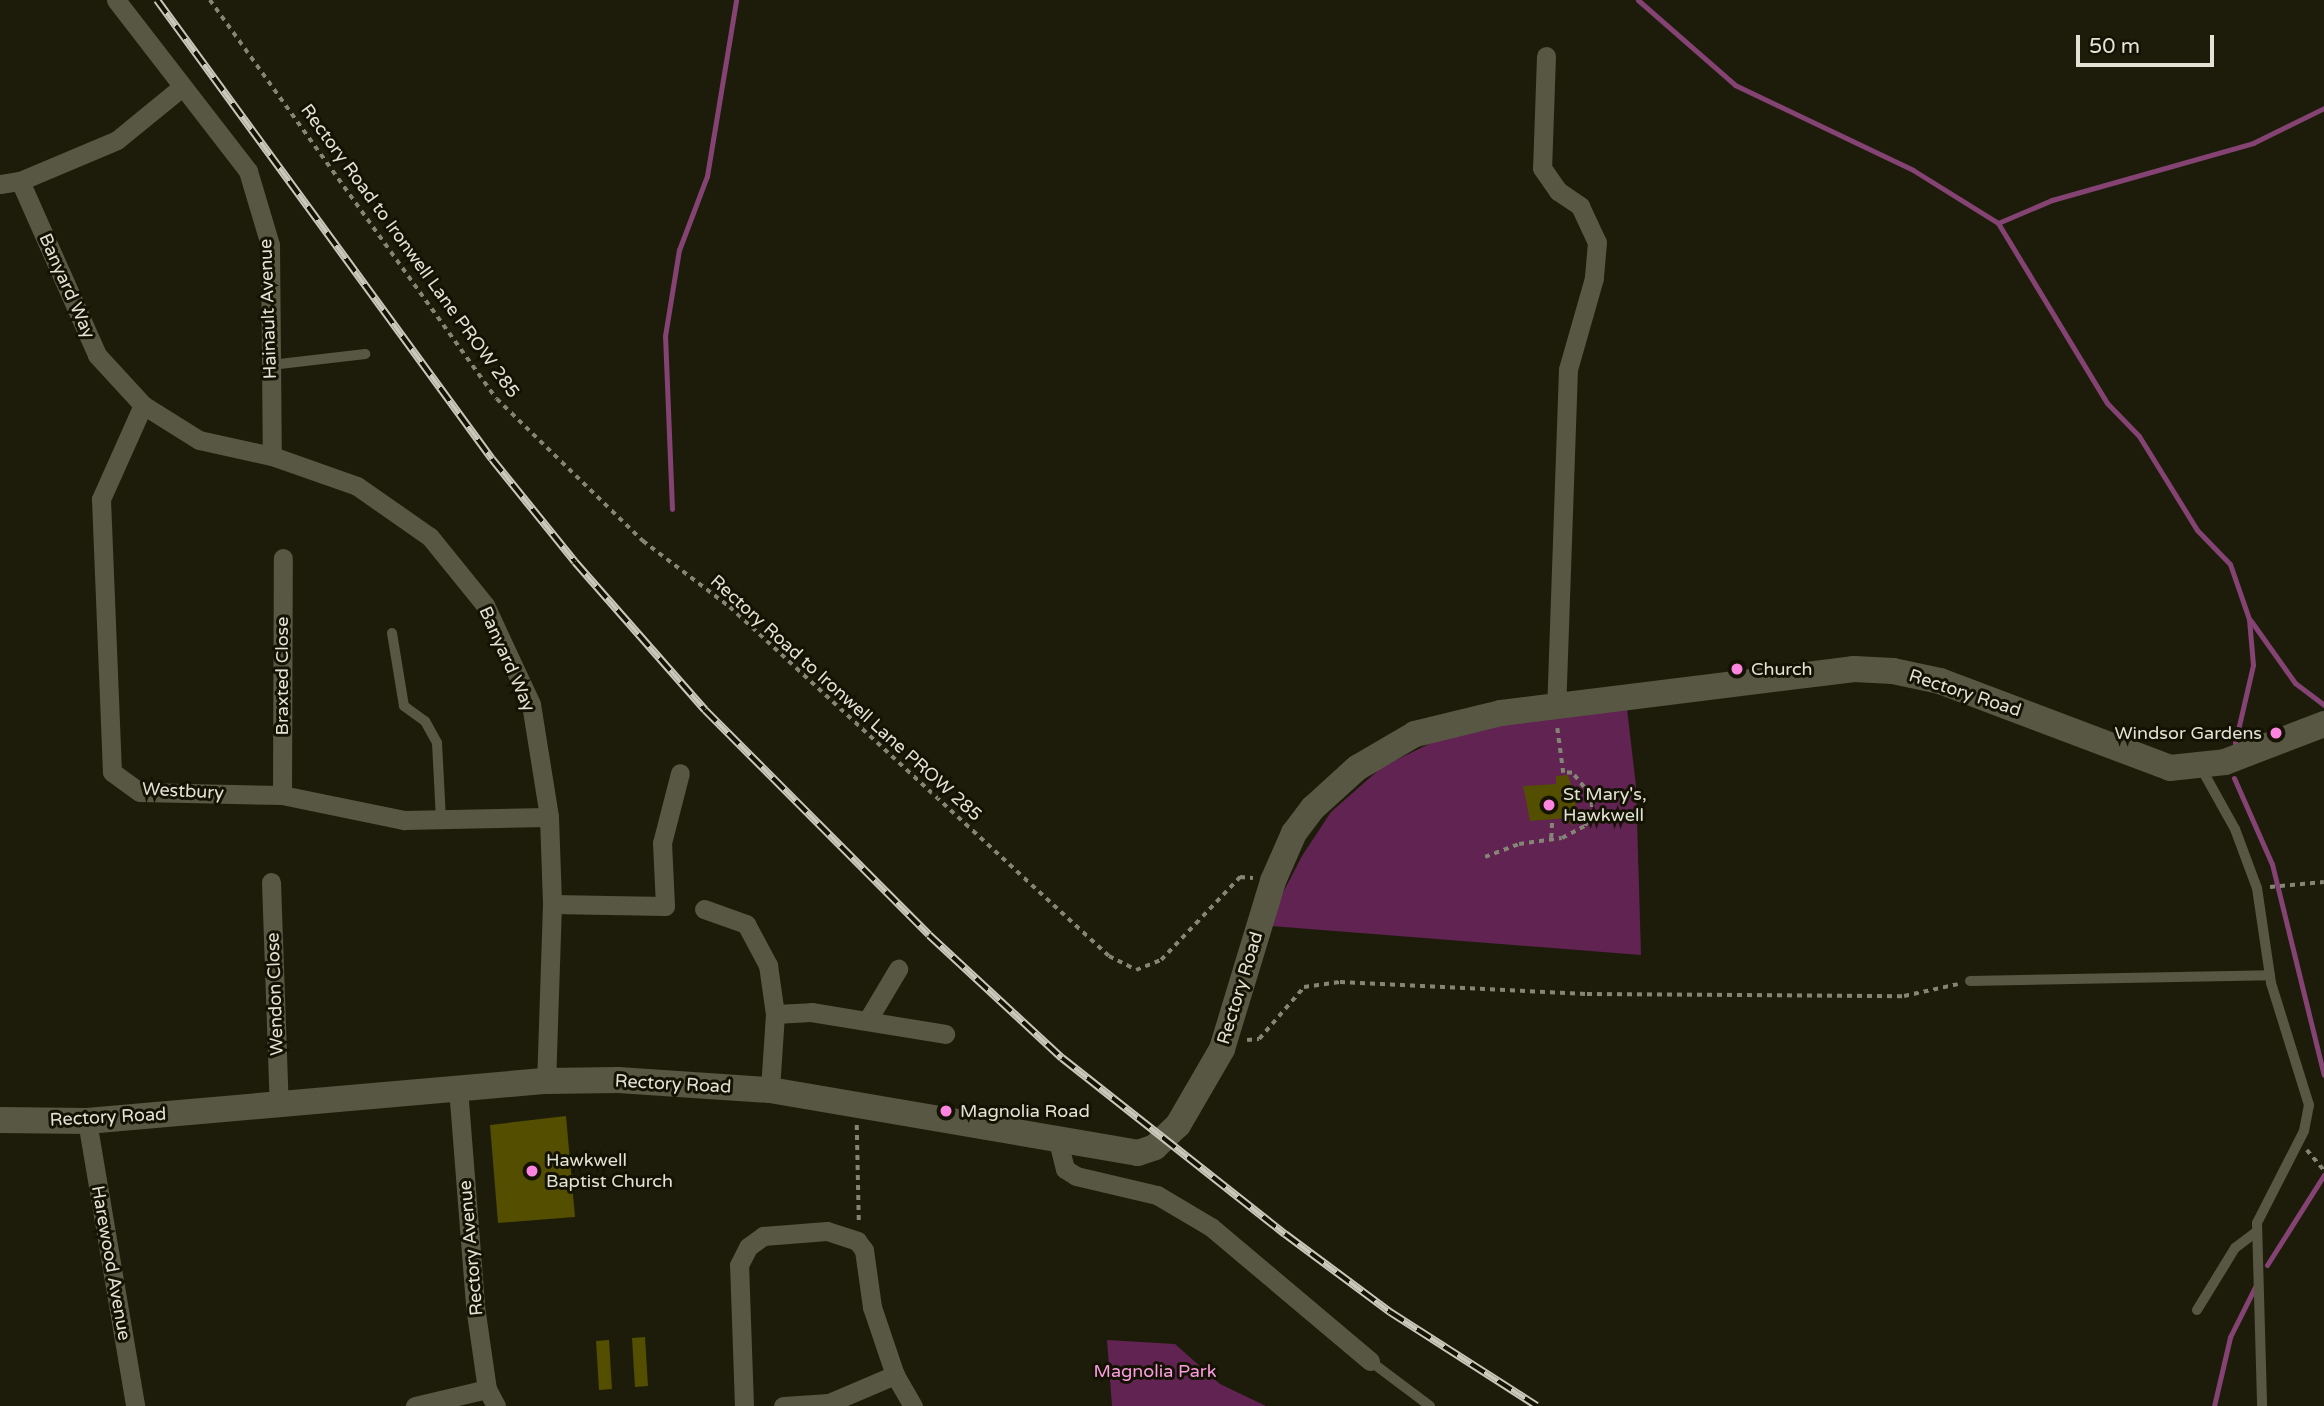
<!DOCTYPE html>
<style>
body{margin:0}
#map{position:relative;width:2324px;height:1406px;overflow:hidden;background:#1d1c0a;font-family:"Varela Round",sans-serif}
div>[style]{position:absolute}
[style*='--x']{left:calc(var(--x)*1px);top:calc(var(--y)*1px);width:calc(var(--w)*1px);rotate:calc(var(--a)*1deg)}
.green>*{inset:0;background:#602352}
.stream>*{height:5px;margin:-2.5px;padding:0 2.5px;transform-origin:2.5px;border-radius:2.5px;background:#854374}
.building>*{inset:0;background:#534e00}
.path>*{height:3.5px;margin-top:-1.75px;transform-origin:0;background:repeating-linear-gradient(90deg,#858576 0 5px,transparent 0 10px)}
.lane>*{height:10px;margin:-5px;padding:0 5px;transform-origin:5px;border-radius:5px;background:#585743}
.street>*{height:19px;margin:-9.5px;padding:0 9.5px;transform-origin:9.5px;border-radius:9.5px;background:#585743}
.secondary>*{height:26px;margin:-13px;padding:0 13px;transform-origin:13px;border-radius:13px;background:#585743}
.rail>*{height:8px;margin-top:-4px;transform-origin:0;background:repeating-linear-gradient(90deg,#141303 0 16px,#c8c8bb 0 32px);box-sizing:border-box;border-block:2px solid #c8c8bb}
.dots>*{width:19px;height:19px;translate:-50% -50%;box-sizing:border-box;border:4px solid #141303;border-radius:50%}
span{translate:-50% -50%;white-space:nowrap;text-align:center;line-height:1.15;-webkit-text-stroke:6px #141303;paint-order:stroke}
.street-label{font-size:18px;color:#e2e2d6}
.poi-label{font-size:18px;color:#e2e2d6}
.left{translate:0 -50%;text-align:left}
.right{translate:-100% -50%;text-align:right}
.park-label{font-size:18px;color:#fc9ce2}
.scale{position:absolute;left:2076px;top:35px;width:138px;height:32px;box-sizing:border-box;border:4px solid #e2e2d6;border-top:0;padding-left:9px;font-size:21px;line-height:24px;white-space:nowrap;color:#e2e2d6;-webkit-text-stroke:5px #141303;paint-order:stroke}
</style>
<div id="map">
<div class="green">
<i style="clip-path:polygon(1627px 709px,1636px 786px,1641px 955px,1271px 926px,1274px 910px,1302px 856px,1331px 812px,1382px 767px,1435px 741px,1511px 723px)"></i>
<i style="clip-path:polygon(1107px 1340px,1175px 1344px,1220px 1384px,1266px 1406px,1112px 1406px)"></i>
</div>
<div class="stream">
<i style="--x:1638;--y:0;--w:129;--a:41.2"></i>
<i style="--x:1735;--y:85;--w:197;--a:25.5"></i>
<i style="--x:1913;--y:170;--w:100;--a:31.9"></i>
<i style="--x:1998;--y:223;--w:210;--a:58.8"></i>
<i style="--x:2107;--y:403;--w:46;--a:45.9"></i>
<i style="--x:2139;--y:436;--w:110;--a:58.3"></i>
<i style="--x:2197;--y:530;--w:47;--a:45.9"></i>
<i style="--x:2230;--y:564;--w:58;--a:70.9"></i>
<i style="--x:2249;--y:619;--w:46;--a:85"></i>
<i style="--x:2253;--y:665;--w:80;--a:103"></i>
<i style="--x:1998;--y:223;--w:59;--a:-23.1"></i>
<i style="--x:2052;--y:200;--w:209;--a:-15.8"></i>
<i style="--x:2253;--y:143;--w:79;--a:-26.2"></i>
<i style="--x:672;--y:509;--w:173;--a:-92.3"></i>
<i style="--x:665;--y:336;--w:87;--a:-80.8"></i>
<i style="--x:679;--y:250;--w:79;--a:-69.3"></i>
<i style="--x:707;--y:176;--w:178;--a:-80.6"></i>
<i style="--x:2251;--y:621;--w:76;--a:54.6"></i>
<i style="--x:2295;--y:683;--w:36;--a:37"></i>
<i style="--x:2234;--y:778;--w:94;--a:66.2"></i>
<i style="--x:2272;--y:864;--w:217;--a:76.2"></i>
<i style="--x:2267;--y:1265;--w:107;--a:-57.7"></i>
<i style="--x:2214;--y:1406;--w:71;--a:-76.9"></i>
<i style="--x:2230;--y:1337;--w:56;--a:-63.4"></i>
</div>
<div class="building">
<i style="clip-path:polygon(1568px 775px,1576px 801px,1572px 827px,1568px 818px,1530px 821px,1523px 786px,1556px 784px,1556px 776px)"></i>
<i style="clip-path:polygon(566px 1116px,575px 1217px,498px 1223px,490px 1125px)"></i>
<i style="clip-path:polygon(645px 1337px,648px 1386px,635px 1387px,632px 1338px)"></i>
<i style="clip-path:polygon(609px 1340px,612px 1389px,599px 1390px,596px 1341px)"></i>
</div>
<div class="path">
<i style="--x:210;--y:0;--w:491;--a:54.3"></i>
<i style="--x:497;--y:399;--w:204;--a:44.2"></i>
<i style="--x:643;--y:541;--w:109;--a:37.2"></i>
<i style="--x:730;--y:607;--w:515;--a:42.64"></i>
<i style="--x:1109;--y:956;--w:30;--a:27"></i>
<i style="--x:1136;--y:970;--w:27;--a:-22"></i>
<i style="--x:1161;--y:960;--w:115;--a:-46.4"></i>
<i style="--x:1240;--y:877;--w:13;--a:4"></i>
<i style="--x:1551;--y:838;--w:18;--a:-87"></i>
<i style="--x:1485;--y:857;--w:36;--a:-21"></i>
<i style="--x:1519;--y:844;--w:43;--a:-7.9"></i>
<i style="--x:1562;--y:838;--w:26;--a:-28"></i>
<i style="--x:1585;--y:826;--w:22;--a:-72"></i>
<i style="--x:1592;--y:805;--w:10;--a:-101"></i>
<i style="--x:1590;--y:795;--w:28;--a:-129"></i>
<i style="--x:1572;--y:773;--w:9;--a:180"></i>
<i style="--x:1563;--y:773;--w:45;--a:-97.6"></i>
<i style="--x:2270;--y:887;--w:54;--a:-5.3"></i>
<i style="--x:1247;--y:1040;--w:12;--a:-5"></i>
<i style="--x:1259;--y:1039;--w:69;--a:-49.1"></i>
<i style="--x:1304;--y:987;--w:36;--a:-8"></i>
<i style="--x:1340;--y:982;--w:247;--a:2.8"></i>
<i style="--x:1587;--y:994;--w:317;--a:0.4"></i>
<i style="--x:1904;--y:996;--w:55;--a:-12.5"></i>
<i style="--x:857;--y:1125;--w:97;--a:88.8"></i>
<i style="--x:2307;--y:1150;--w:26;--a:50"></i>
</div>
<div class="lane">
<i style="--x:271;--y:365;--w:95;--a:-6.7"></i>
<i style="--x:392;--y:633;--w:74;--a:80.7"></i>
<i style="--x:404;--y:706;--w:26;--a:36"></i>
<i style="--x:425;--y:721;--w:25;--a:61"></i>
<i style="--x:437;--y:743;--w:76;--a:87"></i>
<i style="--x:2201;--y:768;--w:70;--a:60.9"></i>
<i style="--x:2235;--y:829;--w:63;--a:69.6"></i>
<i style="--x:2257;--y:888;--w:96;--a:81.6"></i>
<i style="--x:2271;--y:983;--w:128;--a:72.7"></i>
<i style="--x:2309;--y:1105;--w:26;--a:101"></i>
<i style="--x:2304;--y:1131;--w:103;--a:117.1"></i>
<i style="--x:2257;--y:1223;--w:183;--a:88.4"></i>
<i style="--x:1970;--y:981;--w:300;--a:-1.1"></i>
<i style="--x:2197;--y:1310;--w:73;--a:-58.5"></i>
<i style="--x:2235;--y:1248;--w:26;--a:-37"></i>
<i style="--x:1370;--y:1361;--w:75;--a:36.9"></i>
</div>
<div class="street">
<i style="--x:116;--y:0;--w:216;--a:52.3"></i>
<i style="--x:248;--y:171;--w:77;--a:73.4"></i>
<i style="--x:270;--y:245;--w:211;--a:89.5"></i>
<i style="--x:1546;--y:56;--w:112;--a:92"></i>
<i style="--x:1542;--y:168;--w:28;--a:55"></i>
<i style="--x:1558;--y:191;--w:27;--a:34"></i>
<i style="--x:1580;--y:206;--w:40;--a:65"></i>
<i style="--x:1597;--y:242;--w:36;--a:95"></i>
<i style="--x:1594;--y:278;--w:95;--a:105.9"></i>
<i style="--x:1568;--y:369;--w:336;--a:92"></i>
<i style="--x:20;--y:181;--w:190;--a:66.1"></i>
<i style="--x:97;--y:355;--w:68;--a:47.4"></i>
<i style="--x:143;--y:405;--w:66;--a:32"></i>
<i style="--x:199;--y:440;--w:75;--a:12.4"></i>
<i style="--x:272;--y:456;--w:90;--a:19.4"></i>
<i style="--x:357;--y:486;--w:89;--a:34.9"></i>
<i style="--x:430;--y:537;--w:87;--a:51"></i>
<i style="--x:485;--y:605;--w:109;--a:65.1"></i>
<i style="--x:531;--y:704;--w:114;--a:80.9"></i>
<i style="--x:549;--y:817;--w:87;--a:88"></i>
<i style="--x:552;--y:904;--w:177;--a:91.9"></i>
<i style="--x:0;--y:184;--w:20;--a:-9"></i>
<i style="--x:20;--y:181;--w:105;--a:-22.9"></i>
<i style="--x:117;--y:140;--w:84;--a:-39.2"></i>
<i style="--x:143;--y:405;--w:103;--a:114.1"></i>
<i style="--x:101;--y:499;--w:273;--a:87.7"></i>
<i style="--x:112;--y:772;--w:34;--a:36"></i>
<i style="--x:140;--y:792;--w:142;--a:1.2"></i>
<i style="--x:282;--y:795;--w:125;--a:11.6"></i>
<i style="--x:404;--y:820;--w:145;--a:-1.2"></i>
<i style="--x:282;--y:795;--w:237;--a:-89.8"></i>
<i style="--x:271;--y:882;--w:225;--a:88"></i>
<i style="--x:552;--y:904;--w:113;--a:1"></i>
<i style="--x:665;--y:906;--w:63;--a:-92.7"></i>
<i style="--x:662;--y:843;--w:72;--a:-75.6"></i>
<i style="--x:704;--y:909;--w:45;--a:19.7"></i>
<i style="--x:746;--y:924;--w:47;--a:61.8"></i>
<i style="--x:768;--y:965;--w:49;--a:81.9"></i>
<i style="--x:775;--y:1014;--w:76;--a:93.8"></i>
<i style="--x:775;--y:1014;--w:36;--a:-3"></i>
<i style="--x:811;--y:1012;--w:136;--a:9.3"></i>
<i style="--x:867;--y:1021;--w:61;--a:-59.2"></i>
<i style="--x:458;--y:1088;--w:219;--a:85.5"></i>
<i style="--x:475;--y:1306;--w:84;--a:81.8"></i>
<i style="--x:487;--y:1389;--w:19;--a:62"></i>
<i style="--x:87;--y:1121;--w:289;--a:80.4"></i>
<i style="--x:1058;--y:1141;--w:29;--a:76"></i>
<i style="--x:1065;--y:1169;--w:13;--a:32"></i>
<i style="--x:1076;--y:1176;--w:83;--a:13.2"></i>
<i style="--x:1157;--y:1195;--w:63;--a:30.7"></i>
<i style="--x:1211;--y:1227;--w:208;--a:40.1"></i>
<i style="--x:415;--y:1406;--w:74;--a:-13.3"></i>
<i style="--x:744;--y:1406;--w:141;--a:-92"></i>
<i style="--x:739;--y:1265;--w:20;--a:-63"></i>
<i style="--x:748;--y:1247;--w:19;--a:-36"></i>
<i style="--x:763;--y:1236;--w:64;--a:-4.5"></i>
<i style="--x:827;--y:1231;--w:32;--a:18"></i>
<i style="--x:857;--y:1241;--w:11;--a:52"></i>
<i style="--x:864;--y:1250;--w:58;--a:82"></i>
<i style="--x:872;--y:1307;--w:72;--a:71.3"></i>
<i style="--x:895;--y:1375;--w:36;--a:60"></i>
<i style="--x:783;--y:1406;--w:46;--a:-3.7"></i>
<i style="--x:829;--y:1403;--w:72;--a:-23"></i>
</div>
<div class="secondary">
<i style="--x:0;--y:1120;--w:87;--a:0.7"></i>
<i style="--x:87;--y:1121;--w:461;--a:-5"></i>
<i style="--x:546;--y:1081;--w:72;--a:-0.8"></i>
<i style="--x:618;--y:1080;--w:152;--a:3.8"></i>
<i style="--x:770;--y:1090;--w:373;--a:9.7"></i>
<i style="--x:1138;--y:1153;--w:18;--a:-19"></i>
<i style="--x:1155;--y:1147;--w:32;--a:-44"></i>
<i style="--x:1178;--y:1125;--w:88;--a:-59.9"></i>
<i style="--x:1222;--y:1049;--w:176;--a:-73.1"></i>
<i style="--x:1273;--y:881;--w:52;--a:-66.4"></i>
<i style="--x:1294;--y:833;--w:31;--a:-53"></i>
<i style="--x:1313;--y:808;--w:59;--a:-42.3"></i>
<i style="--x:1357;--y:768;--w:67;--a:-30.4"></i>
<i style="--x:1415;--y:734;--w:89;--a:-13.7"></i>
<i style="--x:1501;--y:713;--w:356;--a:-7.1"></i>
<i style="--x:1854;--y:669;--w:39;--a:3"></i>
<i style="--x:1893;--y:671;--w:48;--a:12"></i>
<i style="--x:1940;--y:681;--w:246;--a:20.7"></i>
<i style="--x:2170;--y:768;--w:55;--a:-6.2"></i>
<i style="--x:2225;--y:762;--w:106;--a:-21"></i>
</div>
<div class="rail">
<i style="--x:157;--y:0;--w:568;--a:53.88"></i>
<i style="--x:492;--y:459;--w:132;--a:51.1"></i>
<i style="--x:575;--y:562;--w:197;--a:48.7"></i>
<i style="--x:705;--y:710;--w:317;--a:45.1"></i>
<i style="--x:929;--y:935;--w:181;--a:42.8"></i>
<i style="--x:1062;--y:1058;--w:284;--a:38.3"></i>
<i style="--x:1285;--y:1234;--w:131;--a:36.6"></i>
<i style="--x:1390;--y:1312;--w:174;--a:32.6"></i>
</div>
<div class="dots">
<i style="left:1737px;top:669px;background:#fe85df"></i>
<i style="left:2276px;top:733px;background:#fe85df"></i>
<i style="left:1549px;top:805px;background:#fe85df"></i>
<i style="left:946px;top:1111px;background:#fe85df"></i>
<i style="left:532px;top:1171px;background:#fe85df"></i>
</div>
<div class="street-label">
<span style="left:410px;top:251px;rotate:54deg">Rectory Road to Ironwell Lane PROW 285</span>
<span style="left:67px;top:286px;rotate:66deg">Banyard Way</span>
<span style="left:268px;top:309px;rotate:-92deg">Hainault Avenue</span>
<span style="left:507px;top:659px;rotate:66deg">Banyard Way</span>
<span style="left:282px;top:676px;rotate:-90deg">Braxted Close</span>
<span style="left:1965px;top:693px;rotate:18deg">Rectory Road</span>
<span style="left:846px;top:698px;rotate:42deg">Rectory Road to Ironwell Lane PROW 285</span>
<span style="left:183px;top:791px;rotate:3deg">Westbury</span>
<span style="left:1240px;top:988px;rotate:-73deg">Rectory Road</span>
<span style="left:275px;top:994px;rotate:-92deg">Wendon Close</span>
<span style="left:673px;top:1084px;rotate:3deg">Rectory Road</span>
<span style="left:108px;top:1117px;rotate:-3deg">Rectory Road</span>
<span style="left:471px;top:1248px;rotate:-95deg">Rectory Avenue</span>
<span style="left:111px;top:1263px;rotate:80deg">Harewood Avenue</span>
</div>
<div class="poi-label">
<span class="left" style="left:1751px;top:669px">Church</span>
<span class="right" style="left:2262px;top:733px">Windsor Gardens</span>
<span class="left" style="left:1563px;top:805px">St Mary's,<br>Hawkwell</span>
<span class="left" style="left:960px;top:1111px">Magnolia Road</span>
<span class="left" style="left:546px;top:1171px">Hawkwell<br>Baptist Church</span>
</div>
<div class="park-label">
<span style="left:1155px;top:1371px">Magnolia Park</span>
</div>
<div class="scale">50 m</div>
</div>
